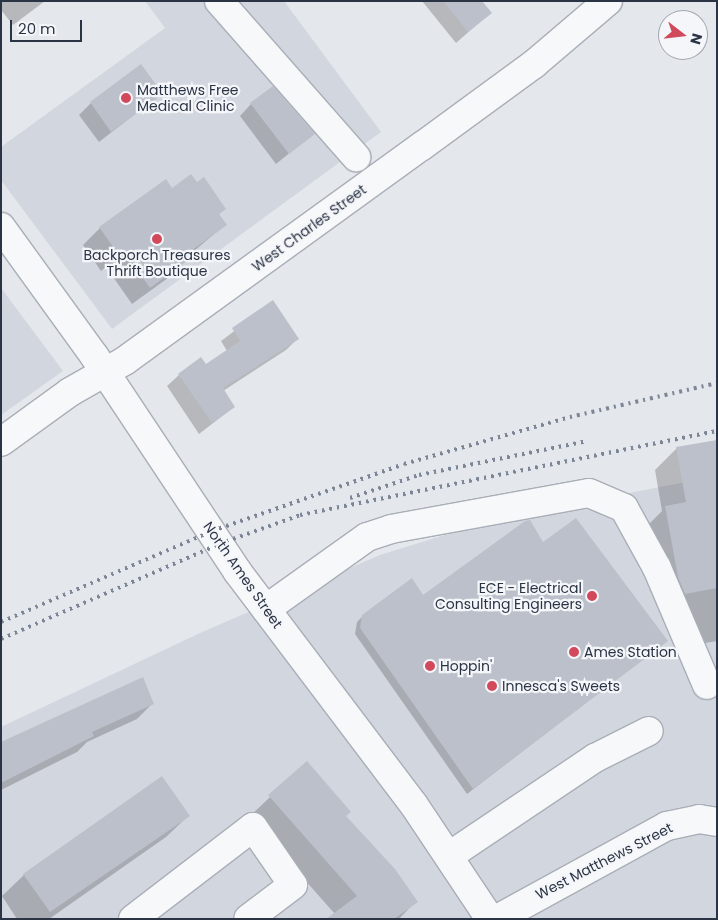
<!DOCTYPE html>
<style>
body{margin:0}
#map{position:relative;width:718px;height:920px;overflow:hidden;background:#e4e7ec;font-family:Poppins,sans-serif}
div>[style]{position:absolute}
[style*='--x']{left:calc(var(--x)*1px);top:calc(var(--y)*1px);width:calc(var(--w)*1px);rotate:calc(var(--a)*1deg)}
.built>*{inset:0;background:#d2d6de}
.shadow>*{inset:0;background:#0003}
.building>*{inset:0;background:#bbc0ca}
.roads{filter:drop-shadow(1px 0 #a9aeb7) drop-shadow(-1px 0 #a9aeb7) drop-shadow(0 1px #a9aeb7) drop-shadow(0 -1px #a9aeb7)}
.minor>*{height:28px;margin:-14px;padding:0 14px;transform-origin:14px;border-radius:14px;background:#f7f8fa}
.rail>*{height:4px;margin-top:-2px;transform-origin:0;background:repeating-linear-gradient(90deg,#7d8696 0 2.5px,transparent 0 7.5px)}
.dots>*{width:14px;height:14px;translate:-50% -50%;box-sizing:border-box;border:2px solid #f4f6f9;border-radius:50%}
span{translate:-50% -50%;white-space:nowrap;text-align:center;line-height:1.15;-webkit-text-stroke:4.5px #f4f6f9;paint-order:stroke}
.poi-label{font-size:14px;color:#2b3445}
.left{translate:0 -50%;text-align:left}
.right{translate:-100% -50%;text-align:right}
.street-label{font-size:14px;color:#2b3445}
.frame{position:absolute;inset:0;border:2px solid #2b3445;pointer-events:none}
.north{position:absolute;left:658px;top:10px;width:50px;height:50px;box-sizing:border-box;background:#f4f6f9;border:1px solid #a4a8b1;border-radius:50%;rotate:106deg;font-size:14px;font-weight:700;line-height:20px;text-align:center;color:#2b3445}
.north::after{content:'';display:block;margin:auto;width:18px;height:22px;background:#d1495b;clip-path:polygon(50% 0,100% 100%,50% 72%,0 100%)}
.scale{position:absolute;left:10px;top:20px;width:72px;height:22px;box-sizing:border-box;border:2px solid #2b3445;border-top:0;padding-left:6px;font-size:15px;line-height:18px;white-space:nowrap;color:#2b3445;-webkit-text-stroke:4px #f4f6f9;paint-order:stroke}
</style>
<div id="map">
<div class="built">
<i style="clip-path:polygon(145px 1px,284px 1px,381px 132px,112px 329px,1px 180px,1px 147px,165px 28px)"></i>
<i style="clip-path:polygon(1px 288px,63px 371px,1px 415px)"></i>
<i style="clip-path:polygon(717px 476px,717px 919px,1px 919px,1px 727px,200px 633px,380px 555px,500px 518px)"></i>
</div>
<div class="shadow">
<i style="clip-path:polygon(1px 1px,45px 1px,13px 25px,1px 10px)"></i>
<i style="clip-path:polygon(422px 1px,481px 1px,490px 13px,456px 43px)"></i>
<i style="clip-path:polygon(161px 94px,99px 142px,79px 115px,91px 103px)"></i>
<i style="clip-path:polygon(251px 104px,313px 134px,276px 164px,240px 116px)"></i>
<i style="clip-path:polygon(166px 181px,172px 189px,196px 184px,225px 209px,218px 215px,225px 225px,188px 256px,172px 275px,132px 304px,106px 267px,101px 271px,83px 245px,100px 228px)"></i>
<i style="clip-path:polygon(273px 302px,297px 339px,286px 350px,223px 391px,234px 407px,199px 434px,167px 386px,179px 375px,206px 366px,227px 351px,221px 341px)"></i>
<i style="clip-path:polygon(717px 441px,717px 641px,688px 646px,644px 529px,662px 511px,655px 470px,677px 448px)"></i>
<i style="clip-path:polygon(423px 597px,666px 641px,467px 794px,355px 634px,357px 622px,363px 616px)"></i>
<i style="clip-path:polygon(153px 703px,137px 719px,87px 742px,77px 752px,1px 790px,1px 744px)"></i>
<i style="clip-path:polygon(306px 763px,344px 816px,416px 901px,399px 919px,328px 919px,335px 914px,249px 817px)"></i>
<i style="clip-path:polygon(188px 816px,166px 837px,49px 919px,17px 919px,2px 896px,24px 875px)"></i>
</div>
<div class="building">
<i style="clip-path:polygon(443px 1px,482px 1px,492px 13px,468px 32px)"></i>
<i style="clip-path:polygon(141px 64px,163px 94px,111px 132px,90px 102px)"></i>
<i style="clip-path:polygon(273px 86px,315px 134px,289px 154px,250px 103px)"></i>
<i style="clip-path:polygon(191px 174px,197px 182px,204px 177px,226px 209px,219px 214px,227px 225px,188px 253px,191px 258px,150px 288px,124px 251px,118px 254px,99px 227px,166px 179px,172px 188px)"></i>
<i style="clip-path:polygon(273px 300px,299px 339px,223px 388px,235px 407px,212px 423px,178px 374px,201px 357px,206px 364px,240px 341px,232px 328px)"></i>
<i style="clip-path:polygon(717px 440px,717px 588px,685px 594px,678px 577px,665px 506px,686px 502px,676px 447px)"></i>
<i style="clip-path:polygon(576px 518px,668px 641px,473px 789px,360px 628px,362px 615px,412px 578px,423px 595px,525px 521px,530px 520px,543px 542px)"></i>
<i style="clip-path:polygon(143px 677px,154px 704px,92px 732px,94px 736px,1px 783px,1px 742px)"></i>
<i style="clip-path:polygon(307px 761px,351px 812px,346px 816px,395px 869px,418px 902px,394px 919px,326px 919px,357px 896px,268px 795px)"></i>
<i style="clip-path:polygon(162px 776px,190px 816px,50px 912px,23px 874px)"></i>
</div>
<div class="roads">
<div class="minor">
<i style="--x:219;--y:1;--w:208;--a:48.7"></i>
<i style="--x:1;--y:227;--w:160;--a:54.1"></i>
<i style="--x:95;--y:357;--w:257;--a:56.4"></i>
<i style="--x:237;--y:571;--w:293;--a:52.9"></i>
<i style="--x:414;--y:805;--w:137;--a:56.3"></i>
<i style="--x:1;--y:442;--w:85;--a:-35.9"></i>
<i style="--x:70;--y:392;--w:64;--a:-29.7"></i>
<i style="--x:126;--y:360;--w:365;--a:-35.9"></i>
<i style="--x:422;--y:146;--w:139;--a:-36.2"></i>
<i style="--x:534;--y:64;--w:97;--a:-40.4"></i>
<i style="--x:266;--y:609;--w:124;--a:-35.5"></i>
<i style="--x:367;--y:537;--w:25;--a:-18"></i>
<i style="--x:391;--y:529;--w:201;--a:-10.3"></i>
<i style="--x:589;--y:493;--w:38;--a:23"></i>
<i style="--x:624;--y:508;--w:68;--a:61.2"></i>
<i style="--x:657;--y:568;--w:127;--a:66.9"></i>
<i style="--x:449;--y:856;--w:176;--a:-33.9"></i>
<i style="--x:595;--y:758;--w:60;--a:-26.6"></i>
<i style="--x:133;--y:919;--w:151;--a:-37.5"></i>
<i style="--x:253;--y:827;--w:70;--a:55.4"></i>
<i style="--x:293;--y:885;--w:56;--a:142.9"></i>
<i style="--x:497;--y:919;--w:194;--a:-28.7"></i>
<i style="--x:667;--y:826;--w:33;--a:-12"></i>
<i style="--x:699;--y:819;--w:18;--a:9"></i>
</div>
</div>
<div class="rail">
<i style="--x:350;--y:498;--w:73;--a:-18.4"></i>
<i style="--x:419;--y:475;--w:172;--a:-11.4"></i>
<i style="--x:1;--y:622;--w:230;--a:-23.3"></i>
<i style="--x:212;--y:531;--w:203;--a:-19.2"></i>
<i style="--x:404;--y:464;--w:173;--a:-15.8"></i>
<i style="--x:570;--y:417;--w:151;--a:-13"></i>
<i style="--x:1;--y:639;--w:238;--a:-23.5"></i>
<i style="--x:219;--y:544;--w:86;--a:-19.7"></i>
<i style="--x:300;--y:515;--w:425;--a:-11.4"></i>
</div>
<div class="dots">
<i style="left:126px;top:98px;background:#d1495b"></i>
<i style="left:157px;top:239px;background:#d1495b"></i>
<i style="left:592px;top:596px;background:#d1495b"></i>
<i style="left:574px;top:652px;background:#d1495b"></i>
<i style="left:430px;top:666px;background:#d1495b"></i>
<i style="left:492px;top:686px;background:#d1495b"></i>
</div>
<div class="poi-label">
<span class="left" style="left:137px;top:98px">Matthews Free<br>Medical Clinic</span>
<span style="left:157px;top:263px">Backporch Treasures<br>Thrift Boutique</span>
<span class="right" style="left:582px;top:596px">ECE - Electrical<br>Consulting Engineers</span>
<span class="left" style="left:584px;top:652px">Ames Station</span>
<span class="left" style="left:440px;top:666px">Hoppin'</span>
<span class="left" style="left:502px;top:686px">Innesca's Sweets</span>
</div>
<div class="street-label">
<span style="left:309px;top:228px;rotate:-36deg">West Charles Street</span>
<span style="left:243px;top:575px;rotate:55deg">North Ames Street</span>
<span style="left:604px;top:861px;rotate:-27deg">West Matthews Street</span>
</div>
<div class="frame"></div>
<div class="north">N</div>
<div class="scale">20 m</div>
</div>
